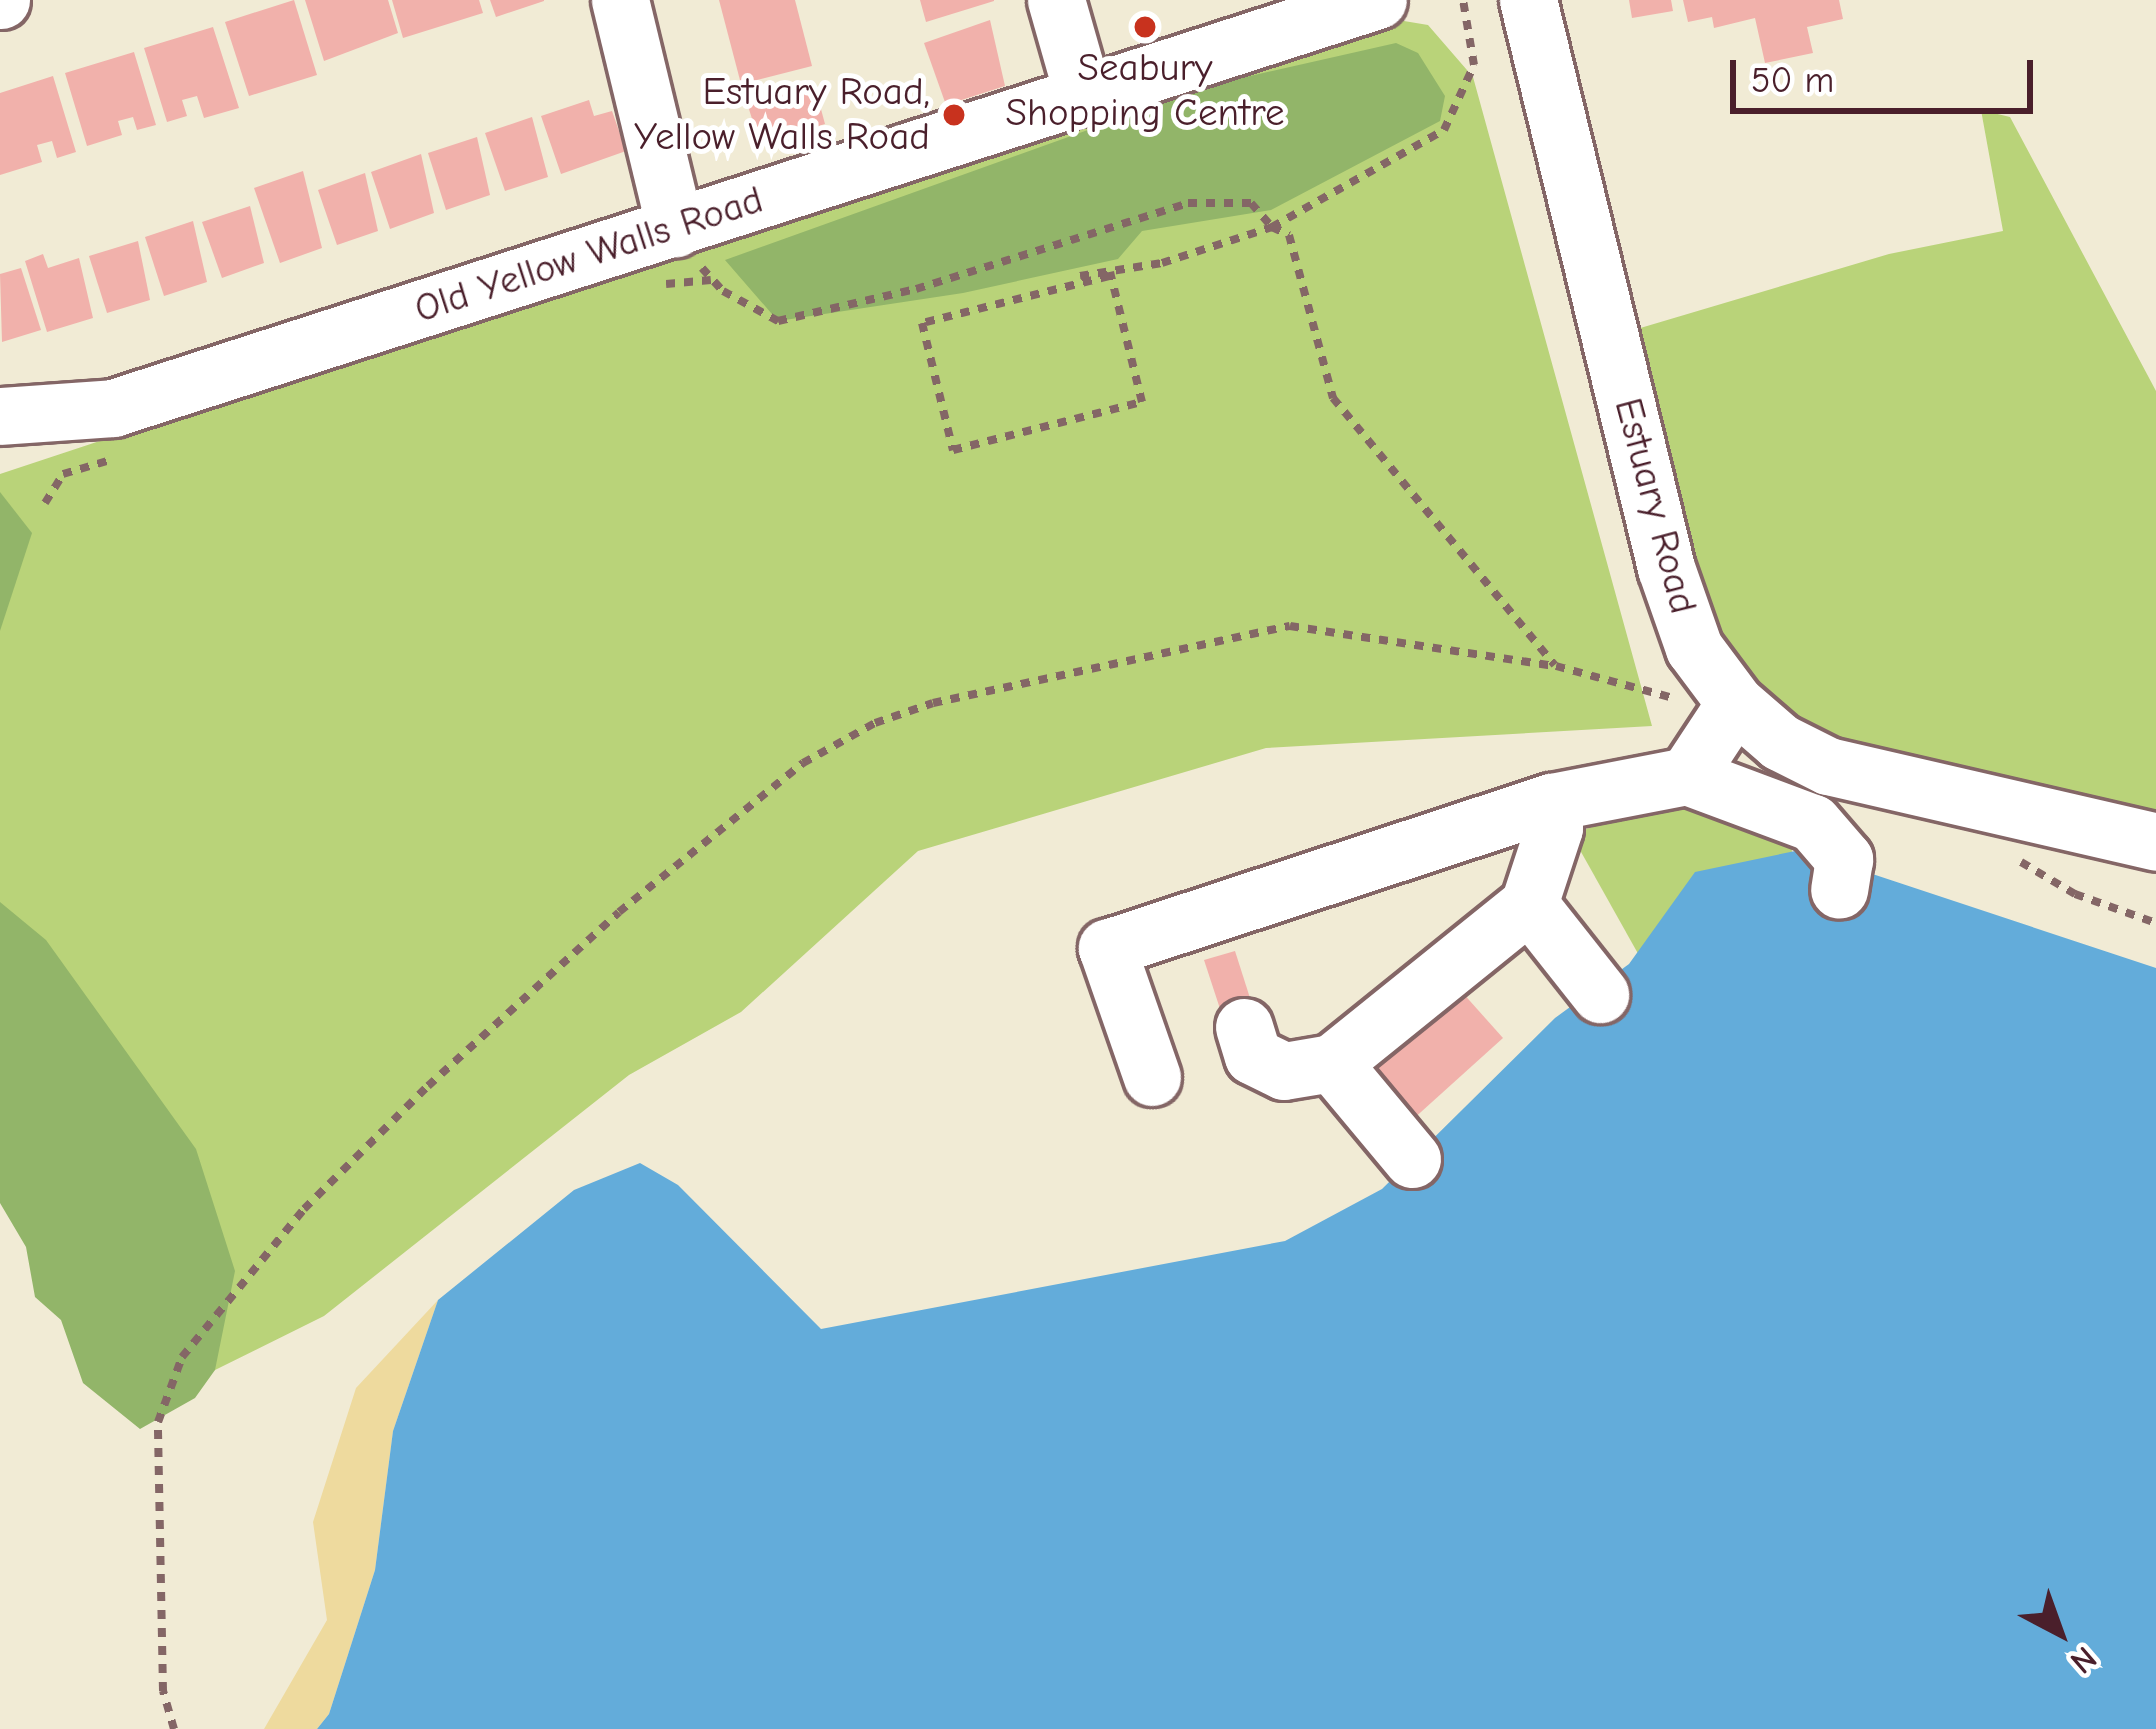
<!DOCTYPE html>
<style>
body{margin:0}
#map{position:relative;width:2156px;height:1729px;overflow:hidden;background:#f1ebd5;font-family:"Comic Neue",sans-serif}
div>[style]{position:absolute}
[style*='--x']{left:calc(var(--x)*1px);top:calc(var(--y)*1px);width:calc(var(--w)*1px);rotate:calc(var(--a)*1deg)}
.green>*{inset:0;background:#b9d379}
.forest>*{inset:0;background:#92b569}
.sand>*{inset:0;background:#eeda9e}
.water>*{inset:0;background:#63acda}
.building>*{inset:0;background:#f1b1ab}
.path>*{height:8px;margin-top:-4px;transform-origin:0;background:repeating-linear-gradient(90deg,#846666 0 9px,transparent 0 18px)}
.roads{filter:drop-shadow(3px 0 #846666) drop-shadow(-3px 0 #846666) drop-shadow(0 3px #846666) drop-shadow(0 -3px #846666)}
.minor>*{height:57px;margin:-28.5px;padding:0 28.5px;transform-origin:28.5px;border-radius:28.5px;background:#fff}
.dots>*{width:33px;height:33px;translate:-50% -50%;box-sizing:border-box;border:6px solid #fff;border-radius:50%}
span{translate:-50% -50%;white-space:nowrap;text-align:center;line-height:1.15;-webkit-text-stroke:10px #fff;paint-order:stroke}
.poi-label{font-size:39px;color:#4a1f2b}
.right{translate:-100% -50%;text-align:right}
.street-label{font-size:39px;color:#4a1f2b}
.north{position:absolute;left:2000px;top:1573px;width:120px;height:120px;-webkit-text-stroke:9px #fff;paint-order:stroke;rotate:139deg;font-size:33px;font-weight:700;line-height:48px;text-align:center;color:#4a1f2b}
.north::after{content:'';display:block;margin:auto;width:42px;height:54px;background:#4a1f2b;clip-path:polygon(50% 0,100% 100%,50% 72%,0 100%)}
.scale{position:absolute;left:1730px;top:60px;width:303px;height:54px;box-sizing:border-box;border:6px solid #4a1f2b;border-top:0;padding-left:15px;font-size:36px;line-height:42px;white-space:nowrap;color:#4a1f2b;-webkit-text-stroke:9px #fff;paint-order:stroke}
</style>
<div id="map">
<div class="green">
<i style="clip-path:polygon(1380px 17px,1428px 25px,1473px 77px,1652px 726px,1266px 748px,918px 851px,741px 1012px,629px 1075px,324px 1316px,126px 1414px,0 1151px,0 474px)"></i>
<i style="clip-path:polygon(1981px 110px,2010px 117px,2156px 391px,2156px 823px,1819px 738px,1752px 681px,1713px 620px,1678px 524px,1637px 329px,1889px 254px,2003px 231px)"></i>
<i style="clip-path:polygon(1679px 798px,1791px 834px,1792px 853px,1650px 975px,1571px 834px)"></i>
</div>
<div class="forest">
<i style="clip-path:polygon(1396px 43px,1418px 53px,1445px 96px,1440px 121px,1271px 210px,1142px 231px,1118px 259px,963px 293px,778px 321px,725px 260px,1219px 83px)"></i>
<i style="clip-path:polygon(0 492px,32px 533px,0 631px)"></i>
<i style="clip-path:polygon(0 902px,46px 940px,196px 1149px,235px 1271px,215px 1370px,195px 1398px,140px 1429px,83px 1383px,61px 1320px,35px 1297px,26px 1247px,0 1203px)"></i>
</div>
<div class="sand">
<i style="clip-path:polygon(438px 1300px,393px 1431px,375px 1570px,329px 1714px,317px 1729px,264px 1729px,327px 1620px,313px 1522px,356px 1388px)"></i>
</div>
<div class="water">
<i style="clip-path:polygon(1800px 850px,2156px 968px,2156px 1729px,317px 1729px,329px 1714px,375px 1570px,393px 1431px,438px 1300px,574px 1190px,640px 1163px,678px 1185px,821px 1329px,1285px 1241px,1382px 1189px,1555px 1018px,1629px 964px,1695px 872px)"></i>
</div>
<div class="building">
<i style="clip-path:polygon(294px 0,317px 75px,249px 96px,225px 22px)"></i>
<i style="clip-path:polygon(305px 0,388px 0,398px 33px,324px 61px)"></i>
<i style="clip-path:polygon(392px 0,479px 0,483px 13px,403px 38px)"></i>
<i style="clip-path:polygon(490px 0,544px 0,544px 1px,496px 17px)"></i>
<i style="clip-path:polygon(719px 0,795px 0,812px 66px,741px 84px)"></i>
<i style="clip-path:polygon(920px 0,994px 0,994px 1px,926px 22px)"></i>
<i style="clip-path:polygon(1629px 0,1671px 0,1673px 11px,1632px 18px)"></i>
<i style="clip-path:polygon(1683px 0,1839px 0,1843px 19px,1807px 27px,1813px 53px,1765px 63px,1755px 18px,1714px 28px,1712px 17px,1688px 22px)"></i>
<i style="clip-path:polygon(990px 20px,1005px 86px,946px 105px,924px 43px)"></i>
<i style="clip-path:polygon(213px 27px,239px 108px,204px 118px,197px 96px,182px 100px,187px 116px,167px 122px,144px 48px)"></i>
<i style="clip-path:polygon(134px 52px,156px 125px,137px 130px,133px 117px,118px 121px,122px 135px,87px 146px,65px 73px)"></i>
<i style="clip-path:polygon(53px 76px,76px 152px,57px 158px,52px 141px,37px 145px,42px 162px,0 175px,0 93px)"></i>
<i style="clip-path:polygon(815px 87px,825px 124px,760px 144px,747px 103px)"></i>
<i style="clip-path:polygon(589px 100px,594px 116px,612px 111px,626px 151px,561px 174px,541px 116px)"></i>
<i style="clip-path:polygon(532px 117px,548px 177px,505px 191px,485px 133px)"></i>
<i style="clip-path:polygon(477px 137px,490px 195px,446px 210px,428px 153px)"></i>
<i style="clip-path:polygon(421px 154px,434px 213px,390px 229px,371px 172px)"></i>
<i style="clip-path:polygon(303px 171px,322px 248px,280px 263px,254px 188px)"></i>
<i style="clip-path:polygon(365px 173px,378px 231px,337px 245px,318px 190px)"></i>
<i style="clip-path:polygon(250px 206px,264px 263px,222px 278px,202px 222px)"></i>
<i style="clip-path:polygon(193px 221px,207px 282px,164px 296px,145px 237px)"></i>
<i style="clip-path:polygon(138px 241px,150px 300px,107px 313px,89px 256px)"></i>
<i style="clip-path:polygon(43px 254px,48px 268px,79px 258px,93px 318px,47px 332px,25px 261px)"></i>
<i style="clip-path:polygon(21px 268px,41px 330px,2px 342px,0 274px)"></i>
<i style="clip-path:polygon(1235px 951px,1257px 1020px,1227px 1030px,1204px 960px)"></i>
<i style="clip-path:polygon(1453px 982px,1503px 1038px,1411px 1121px,1361px 1064px)"></i>
</div>
<div class="path">
<i style="--x:702;--y:268;--w:31;--a:48"></i>
<i style="--x:723;--y:291;--w:63;--a:28.6"></i>
<i style="--x:778;--y:321;--w:142;--a:-13.1"></i>
<i style="--x:916;--y:289;--w:285;--a:-17.5"></i>
<i style="--x:1188;--y:203;--w:63;--a:0"></i>
<i style="--x:1251;--y:203;--w:32;--a:49"></i>
<i style="--x:1272;--y:227;--w:197;--a:-29.4"></i>
<i style="--x:1444;--y:130;--w:72;--a:-65.2"></i>
<i style="--x:1474;--y:65;--w:66;--a:-99.6"></i>
<i style="--x:1080;--y:276;--w:83;--a:-9"></i>
<i style="--x:1162;--y:263;--w:116;--a:-18.1"></i>
<i style="--x:1272;--y:227;--w:19;--a:25"></i>
<i style="--x:1289;--y:235;--w:169;--a:74.9"></i>
<i style="--x:1333;--y:398;--w:347;--a:50.3"></i>
<i style="--x:1109;--y:276;--w:193;--a:165.9"></i>
<i style="--x:922;--y:323;--w:131;--a:76.3"></i>
<i style="--x:953;--y:450;--w:195;--a:-14.3"></i>
<i style="--x:1142;--y:402;--w:134;--a:-103.8"></i>
<i style="--x:666;--y:284;--w:45;--a:-5.1"></i>
<i style="--x:45;--y:503;--w:34;--a:-58"></i>
<i style="--x:63;--y:474;--w:53;--a:-16.4"></i>
<i style="--x:2021;--y:862;--w:63;--a:30.7"></i>
<i style="--x:2075;--y:894;--w:86;--a:19.7"></i>
<i style="--x:174;--y:1729;--w:40;--a:-106"></i>
<i style="--x:163;--y:1691;--w:269;--a:-91.1"></i>
<i style="--x:158;--y:1422;--w:69;--a:-69.7"></i>
<i style="--x:182;--y:1357;--w:192;--a:-50.5"></i>
<i style="--x:304;--y:1209;--w:175;--a:-44.8"></i>
<i style="--x:428;--y:1086;--w:258;--a:-42.3"></i>
<i style="--x:619;--y:912;--w:237;--a:-39"></i>
<i style="--x:803;--y:763;--w:82;--a:-29.1"></i>
<i style="--x:875;--y:723;--w:61;--a:-19"></i>
<i style="--x:933;--y:703;--w:365;--a:-12.2"></i>
<i style="--x:1290;--y:626;--w:269;--a:8.6"></i>
<i style="--x:1556;--y:666;--w:121;--a:15.3"></i>
</div>
<div class="roads">
<div class="minor">
<i style="--x:0;--y:0;--w:1;--a:0"></i>
<i style="--x:620;--y:0;--w:235;--a:76.4"></i>
<i style="--x:1056;--y:0;--w:99;--a:74.1"></i>
<i style="--x:1528;--y:0;--w:585;--a:76.34"></i>
<i style="--x:1666;--y:568;--w:85;--a:70.7"></i>
<i style="--x:1694;--y:648;--w:69;--a:53.3"></i>
<i style="--x:1735;--y:703;--w:60;--a:40.9"></i>
<i style="--x:1780;--y:742;--w:54;--a:26.6"></i>
<i style="--x:1828;--y:766;--w:337;--a:13"></i>
<i style="--x:0;--y:416;--w:113;--a:-4"></i>
<i style="--x:113;--y:408;--w:1329;--a:-17.88"></i>
<i style="--x:1687;--y:776;--w:134;--a:20.5"></i>
<i style="--x:1813;--y:823;--w:48;--a:49.3"></i>
<i style="--x:1844;--y:859;--w:31;--a:99"></i>
<i style="--x:1529;--y:904;--w:115;--a:51.7"></i>
<i style="--x:1244;--y:1027;--w:30;--a:73"></i>
<i style="--x:1253;--y:1056;--w:34;--a:26"></i>
<i style="--x:1284;--y:1071;--w:49;--a:-9.5"></i>
<i style="--x:1332;--y:1063;--w:253;--a:-38.9"></i>
<i style="--x:1529;--y:904;--w:80;--a:-71.8"></i>
<i style="--x:1554;--y:828;--w:26;--a:-94"></i>
<i style="--x:1332;--y:1063;--w:125;--a:50.2"></i>
<i style="--x:1152;--y:1077;--w:137;--a:-109.2"></i>
<i style="--x:1107;--y:948;--w:468;--a:-18.2"></i>
<i style="--x:1552;--y:802;--w:137;--a:-10.9"></i>
<i style="--x:1687;--y:776;--w:87;--a:-56.7"></i>
</div>
</div>
<div class="dots">
<i style="left:1145px;top:27px;background:#c8321e"></i>
<i style="left:954px;top:115px;background:#c8321e"></i>
</div>
<div class="poi-label">
<span style="left:1145px;top:91px">Seabury<br>Shopping Centre</span>
<span class="right" style="left:930px;top:115px">Estuary Road,<br>Yellow Walls Road</span>
</div>
<div class="street-label">
<span style="left:589px;top:255px;rotate:-18deg">Old Yellow Walls Road</span>
<span style="left:1655px;top:506px;rotate:75deg">Estuary Road</span>
</div>
<div class="north">N</div>
<div class="scale">50 m</div>
</div>
